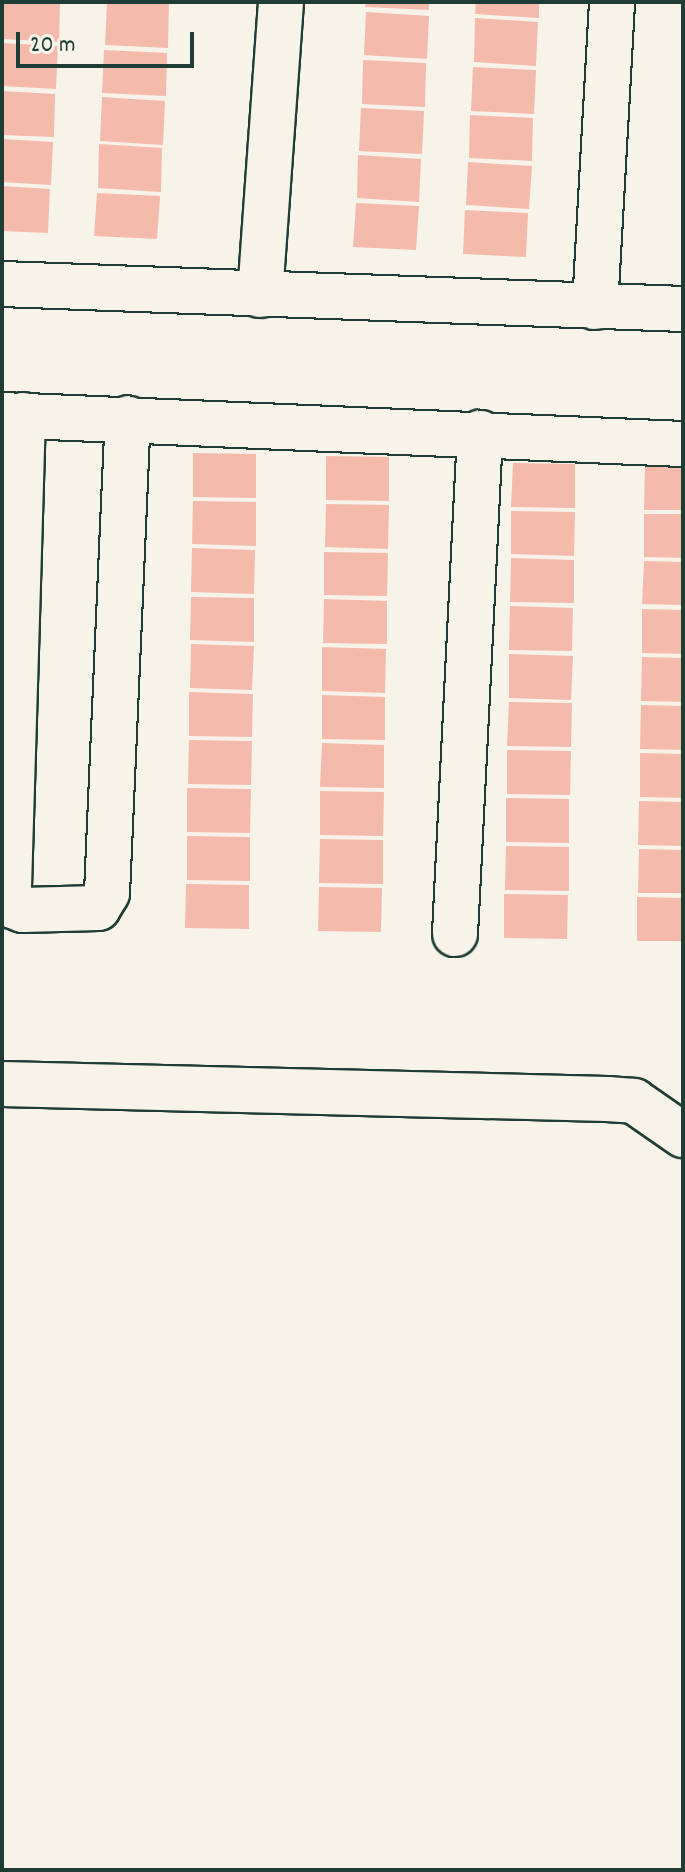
<!DOCTYPE html>
<style>
body{margin:0}
#map{position:relative;width:685px;height:1872px;overflow:hidden;background:#f7f3e8;font-family:Dekko,sans-serif}
div>[style]{position:absolute}
[style*='--x']{left:calc(var(--x)*1px);top:calc(var(--y)*1px);width:calc(var(--w)*1px);rotate:calc(var(--a)*1deg)}
.building>*{inset:0;background:#f4bbac}
.roads{filter:drop-shadow(2px 0 #1f3d34) drop-shadow(-2px 0 #1f3d34) drop-shadow(0 2px #1f3d34) drop-shadow(0 -2px #1f3d34)}
.minor>*{height:44px;margin:-22px;padding:0 22px;transform-origin:22px;border-radius:22px;background:#f7f3e8}
span{translate:-50% -50%;white-space:nowrap;text-align:center;line-height:1.15;-webkit-text-stroke:6px #f7f3e8;paint-order:stroke}
.frame{position:absolute;inset:0;border:4px solid #1f3d34;pointer-events:none}
.scale{position:absolute;left:16px;top:32px;width:178px;height:36px;box-sizing:border-box;border:4px solid #1f3d34;border-top:0;padding-left:10px;font-size:24px;line-height:28px;white-space:nowrap;color:#1f3d34;-webkit-text-stroke:6px #f7f3e8;paint-order:stroke}
</style>
<div id="map">
<div class="building">
<i style="clip-path:polygon(2px 2px,60px 2px,59px 42px,2px 39px)"></i>
<i style="clip-path:polygon(107px 2px,169px 2px,168px 48px,105px 45px)"></i>
<i style="clip-path:polygon(366px 2px,429px 2px,429px 10px,365px 7px)"></i>
<i style="clip-path:polygon(476px 2px,539px 2px,539px 18px,475px 14px)"></i>
<i style="clip-path:polygon(366px 12px,429px 16px,427px 59px,364px 55px)"></i>
<i style="clip-path:polygon(475px 18px,538px 22px,536px 66px,474px 62px)"></i>
<i style="clip-path:polygon(2px 43px,58px 46px,56px 89px,2px 86px)"></i>
<i style="clip-path:polygon(104px 50px,167px 53px,166px 96px,102px 93px)"></i>
<i style="clip-path:polygon(363px 60px,426px 63px,425px 107px,362px 104px)"></i>
<i style="clip-path:polygon(473px 67px,536px 70px,534px 114px,471px 111px)"></i>
<i style="clip-path:polygon(2px 91px,55px 94px,54px 137px,2px 135px)"></i>
<i style="clip-path:polygon(102px 97px,165px 101px,163px 145px,100px 141px)"></i>
<i style="clip-path:polygon(361px 108px,424px 111px,422px 154px,359px 151px)"></i>
<i style="clip-path:polygon(470px 115px,533px 118px,532px 161px,469px 158px)"></i>
<i style="clip-path:polygon(2px 139px,53px 142px,51px 185px,2px 182px)"></i>
<i style="clip-path:polygon(99px 144px,162px 148px,161px 192px,98px 188px)"></i>
<i style="clip-path:polygon(358px 155px,421px 159px,419px 202px,357px 198px)"></i>
<i style="clip-path:polygon(468px 162px,532px 166px,529px 209px,466px 205px)"></i>
<i style="clip-path:polygon(2px 186px,50px 189px,48px 233px,2px 231px)"></i>
<i style="clip-path:polygon(97px 193px,160px 196px,157px 239px,94px 236px)"></i>
<i style="clip-path:polygon(356px 203px,419px 206px,416px 250px,353px 247px)"></i>
<i style="clip-path:polygon(465px 210px,528px 213px,526px 257px,463px 254px)"></i>
<i style="clip-path:polygon(193px 453px,256px 454px,256px 498px,193px 497px)"></i>
<i style="clip-path:polygon(326px 456px,389px 457px,389px 501px,326px 500px)"></i>
<i style="clip-path:polygon(513px 463px,575px 464px,575px 508px,511px 507px)"></i>
<i style="clip-path:polygon(645px 466px,683px 467px,683px 510px,644px 510px)"></i>
<i style="clip-path:polygon(193px 501px,256px 502px,256px 546px,192px 544px)"></i>
<i style="clip-path:polygon(326px 504px,389px 505px,388px 549px,325px 547px)"></i>
<i style="clip-path:polygon(511px 511px,575px 512px,574px 556px,511px 554px)"></i>
<i style="clip-path:polygon(644px 514px,683px 514px,683px 558px,644px 557px)"></i>
<i style="clip-path:polygon(192px 548px,255px 550px,254px 594px,191px 592px)"></i>
<i style="clip-path:polygon(324px 552px,388px 553px,387px 596px,324px 595px)"></i>
<i style="clip-path:polygon(511px 558px,574px 560px,574px 603px,510px 602px)"></i>
<i style="clip-path:polygon(644px 561px,683px 562px,683px 605px,642px 604px)"></i>
<i style="clip-path:polygon(191px 597px,254px 598px,254px 642px,190px 640px)"></i>
<i style="clip-path:polygon(324px 599px,387px 601px,387px 644px,323px 643px)"></i>
<i style="clip-path:polygon(510px 606px,573px 608px,572px 651px,509px 650px)"></i>
<i style="clip-path:polygon(642px 609px,683px 610px,683px 654px,642px 653px)"></i>
<i style="clip-path:polygon(191px 644px,254px 646px,252px 690px,190px 688px)"></i>
<i style="clip-path:polygon(322px 647px,386px 649px,385px 693px,322px 691px)"></i>
<i style="clip-path:polygon(509px 654px,573px 656px,571px 700px,509px 698px)"></i>
<i style="clip-path:polygon(642px 657px,683px 658px,683px 702px,641px 701px)"></i>
<i style="clip-path:polygon(189px 692px,253px 694px,252px 737px,189px 736px)"></i>
<i style="clip-path:polygon(322px 695px,385px 697px,385px 740px,322px 739px)"></i>
<i style="clip-path:polygon(509px 702px,572px 703px,571px 747px,507px 746px)"></i>
<i style="clip-path:polygon(641px 705px,683px 706px,683px 750px,640px 749px)"></i>
<i style="clip-path:polygon(189px 740px,252px 741px,251px 785px,188px 784px)"></i>
<i style="clip-path:polygon(322px 743px,384px 745px,384px 788px,320px 787px)"></i>
<i style="clip-path:polygon(507px 750px,571px 751px,570px 795px,507px 794px)"></i>
<i style="clip-path:polygon(640px 753px,683px 754px,683px 798px,640px 797px)"></i>
<i style="clip-path:polygon(187px 788px,251px 789px,250px 833px,187px 832px)"></i>
<i style="clip-path:polygon(320px 791px,384px 792px,383px 836px,320px 835px)"></i>
<i style="clip-path:polygon(506px 798px,569px 799px,569px 843px,506px 842px)"></i>
<i style="clip-path:polygon(639px 801px,683px 802px,683px 846px,638px 845px)"></i>
<i style="clip-path:polygon(187px 836px,250px 837px,250px 881px,187px 880px)"></i>
<i style="clip-path:polygon(320px 839px,383px 840px,383px 884px,319px 883px)"></i>
<i style="clip-path:polygon(506px 846px,569px 847px,569px 891px,505px 890px)"></i>
<i style="clip-path:polygon(639px 849px,683px 850px,683px 893px,638px 893px)"></i>
<i style="clip-path:polygon(186px 884px,249px 885px,249px 929px,185px 928px)"></i>
<i style="clip-path:polygon(319px 887px,382px 888px,381px 932px,318px 931px)"></i>
<i style="clip-path:polygon(504px 894px,568px 895px,567px 939px,504px 938px)"></i>
<i style="clip-path:polygon(637px 897px,683px 898px,683px 941px,637px 941px)"></i>
</div>
<div class="roads">
<div class="minor">
<i style="--x:2;--y:284;--w:681;--a:2.1"></i>
<i style="--x:260;--y:295;--w:294;--a:-85.9"></i>
<i style="--x:595;--y:307;--w:305;--a:-86.8"></i>
<i style="--x:2;--y:415;--w:682;--a:2.44"></i>
<i style="--x:23;--y:415;--w:483;--a:91.7"></i>
<i style="--x:9;--y:898;--w:9;--a:63"></i>
<i style="--x:13;--y:906;--w:11;--a:22"></i>
<i style="--x:23;--y:910;--w:75;--a:-1.5"></i>
<i style="--x:98;--y:908;--w:17;--a:-59"></i>
<i style="--x:107;--y:893;--w:475;--a:-87.5"></i>
<i style="--x:455;--y:934;--w:502;--a:-87.14"></i>
<i style="--x:2;--y:1084;--w:605;--a:1.42"></i>
<i style="--x:607;--y:1099;--w:27;--a:4"></i>
<i style="--x:634;--y:1101;--w:60;--a:34.8"></i>
</div>
</div>
<div class="frame"></div>
<div class="scale">20 m</div>
</div>
